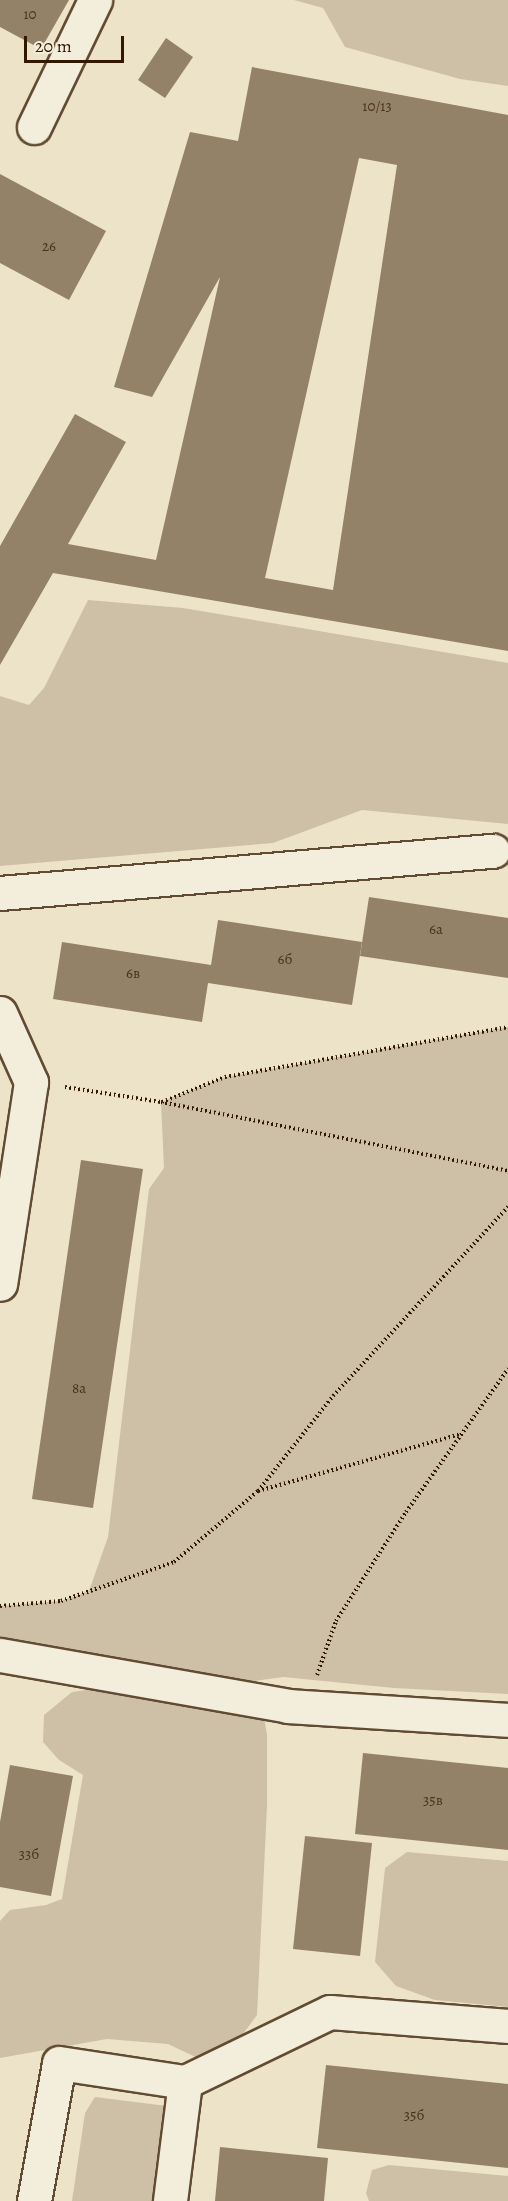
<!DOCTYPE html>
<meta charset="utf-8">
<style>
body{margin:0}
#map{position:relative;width:508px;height:2201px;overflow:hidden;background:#ede3c8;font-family:Alegreya,serif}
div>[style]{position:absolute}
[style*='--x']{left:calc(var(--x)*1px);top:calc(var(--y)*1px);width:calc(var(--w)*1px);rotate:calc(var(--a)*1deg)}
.green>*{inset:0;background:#cdc0a6}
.building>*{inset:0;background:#938268}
.path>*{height:4px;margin-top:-2px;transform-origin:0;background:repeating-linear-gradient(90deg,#321800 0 1.5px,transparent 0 4.5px)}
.roads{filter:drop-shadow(2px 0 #614b32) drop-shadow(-2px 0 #614b32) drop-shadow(0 2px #614b32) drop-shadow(0 -2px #614b32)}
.minor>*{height:33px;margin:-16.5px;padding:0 16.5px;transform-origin:16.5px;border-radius:16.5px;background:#f3eddb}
span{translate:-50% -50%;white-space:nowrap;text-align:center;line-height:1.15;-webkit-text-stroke:6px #f3eddb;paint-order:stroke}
.number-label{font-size:15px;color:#4a321a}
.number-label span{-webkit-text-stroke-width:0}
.scale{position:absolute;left:24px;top:36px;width:100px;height:27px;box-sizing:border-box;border:3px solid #321800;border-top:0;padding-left:8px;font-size:18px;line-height:21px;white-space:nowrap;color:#321800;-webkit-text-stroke:4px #f3eddb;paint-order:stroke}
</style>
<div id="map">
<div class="green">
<i style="clip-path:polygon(294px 0,508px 0,508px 86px,460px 79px,345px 47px,323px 8px)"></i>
<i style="clip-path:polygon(88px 600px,183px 608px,508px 663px,508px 824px,362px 810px,273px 843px,0 866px,0 696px,29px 705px,44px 688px)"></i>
<i style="clip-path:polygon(508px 1027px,508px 1694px,394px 1688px,283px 1677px,232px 1684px,0 1643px,0 1606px,61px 1601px,89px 1591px,108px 1537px,149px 1189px,164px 1168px,161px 1102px,225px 1077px)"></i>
<i style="clip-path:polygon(113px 1686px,263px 1712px,267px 1735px,267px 1806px,257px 2015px,229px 2053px,202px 2060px,168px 2044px,107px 2039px,0 2058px,0 1921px,10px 1910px,46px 1905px,62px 1899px,83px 1775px,59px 1760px,43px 1742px,44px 1715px,72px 1692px)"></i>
<i style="clip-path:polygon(407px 1852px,508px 1861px,508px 2007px,435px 2000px,396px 1986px,375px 1962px,385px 1868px)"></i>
<i style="clip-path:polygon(95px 2097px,167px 2106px,165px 2201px,72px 2201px,85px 2113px)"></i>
<i style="clip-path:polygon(389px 2165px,508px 2176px,508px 2201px,369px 2201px,366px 2193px,372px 2170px)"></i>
</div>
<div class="building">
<i style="clip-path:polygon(0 0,69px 0,41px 49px,0 27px)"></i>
<i style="clip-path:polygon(166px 38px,193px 57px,165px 98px,138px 80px)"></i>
<i style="clip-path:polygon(evenodd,252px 67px,508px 115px,508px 651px,53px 573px,0 665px,0 546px,75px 414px,126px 442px,68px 544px,156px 560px,220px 277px,152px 397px,114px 387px,190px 132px,238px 141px,252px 67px,359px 158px,397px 165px,333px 590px,265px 578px,359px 158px)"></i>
<i style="clip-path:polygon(0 174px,106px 231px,69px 300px,0 263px)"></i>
<i style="clip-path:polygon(369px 897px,508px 918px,508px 978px,360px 956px)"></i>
<i style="clip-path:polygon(218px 920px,362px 942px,352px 1005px,208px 983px,202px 1022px,53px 999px,62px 942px,211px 965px)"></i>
<i style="clip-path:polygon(81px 1160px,143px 1169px,93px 1508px,32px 1499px)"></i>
<i style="clip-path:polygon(363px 1753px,508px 1768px,508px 1850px,355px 1834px)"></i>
<i style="clip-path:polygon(10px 1765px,73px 1776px,51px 1896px,0 1887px,0 1822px)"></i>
<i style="clip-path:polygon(305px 1836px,372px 1843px,360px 1956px,293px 1949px)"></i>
<i style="clip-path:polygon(326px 2065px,508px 2084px,508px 2168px,317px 2148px)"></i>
<i style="clip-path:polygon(220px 2147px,328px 2158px,324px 2201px,215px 2201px)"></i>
</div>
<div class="path">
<i style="--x:65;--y:1087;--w:97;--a:8.9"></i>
<i style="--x:161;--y:1102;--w:354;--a:11.2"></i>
<i style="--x:162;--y:1102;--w:68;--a:-21.6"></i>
<i style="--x:225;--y:1077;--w:287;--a:-10"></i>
<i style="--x:258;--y:1491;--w:211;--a:-15.7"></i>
<i style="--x:0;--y:1606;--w:61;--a:-4.7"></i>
<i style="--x:61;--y:1601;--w:120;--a:-19"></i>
<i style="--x:174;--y:1562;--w:110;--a:-40.2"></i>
<i style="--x:258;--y:1491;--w:121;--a:-51.7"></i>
<i style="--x:333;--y:1396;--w:258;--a:-47.2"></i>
<i style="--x:317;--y:1675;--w:57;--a:-70.6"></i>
<i style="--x:336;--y:1621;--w:130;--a:-57.3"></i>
<i style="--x:406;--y:1512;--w:176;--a:-54.5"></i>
</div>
<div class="roads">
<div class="minor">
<i style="--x:34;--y:127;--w:141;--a:-64.3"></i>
<i style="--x:0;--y:893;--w:495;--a:-4.9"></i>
<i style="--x:0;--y:1013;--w:76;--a:65.8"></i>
<i style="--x:31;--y:1082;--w:204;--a:98.7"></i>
<i style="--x:0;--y:1655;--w:292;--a:10"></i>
<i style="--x:288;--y:1706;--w:220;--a:3.6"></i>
<i style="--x:185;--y:2082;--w:161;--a:-25.8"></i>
<i style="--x:330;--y:2012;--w:179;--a:4.5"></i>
<i style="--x:34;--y:2201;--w:140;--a:-79.7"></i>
<i style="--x:59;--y:2063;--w:127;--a:8.6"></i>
<i style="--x:185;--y:2082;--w:120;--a:97.2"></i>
</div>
</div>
<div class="number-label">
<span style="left:30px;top:15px">10</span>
<span style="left:377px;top:107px">10/13</span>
<span style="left:49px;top:247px">26</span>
<span style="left:436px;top:930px">6а</span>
<span style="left:285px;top:960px">6б</span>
<span style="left:133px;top:974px">6в</span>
<span style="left:79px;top:1389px">8а</span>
<span style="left:433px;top:1801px">35в</span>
<span style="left:29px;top:1855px">33б</span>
<span style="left:414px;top:2116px">35б</span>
</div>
<div class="scale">20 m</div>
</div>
